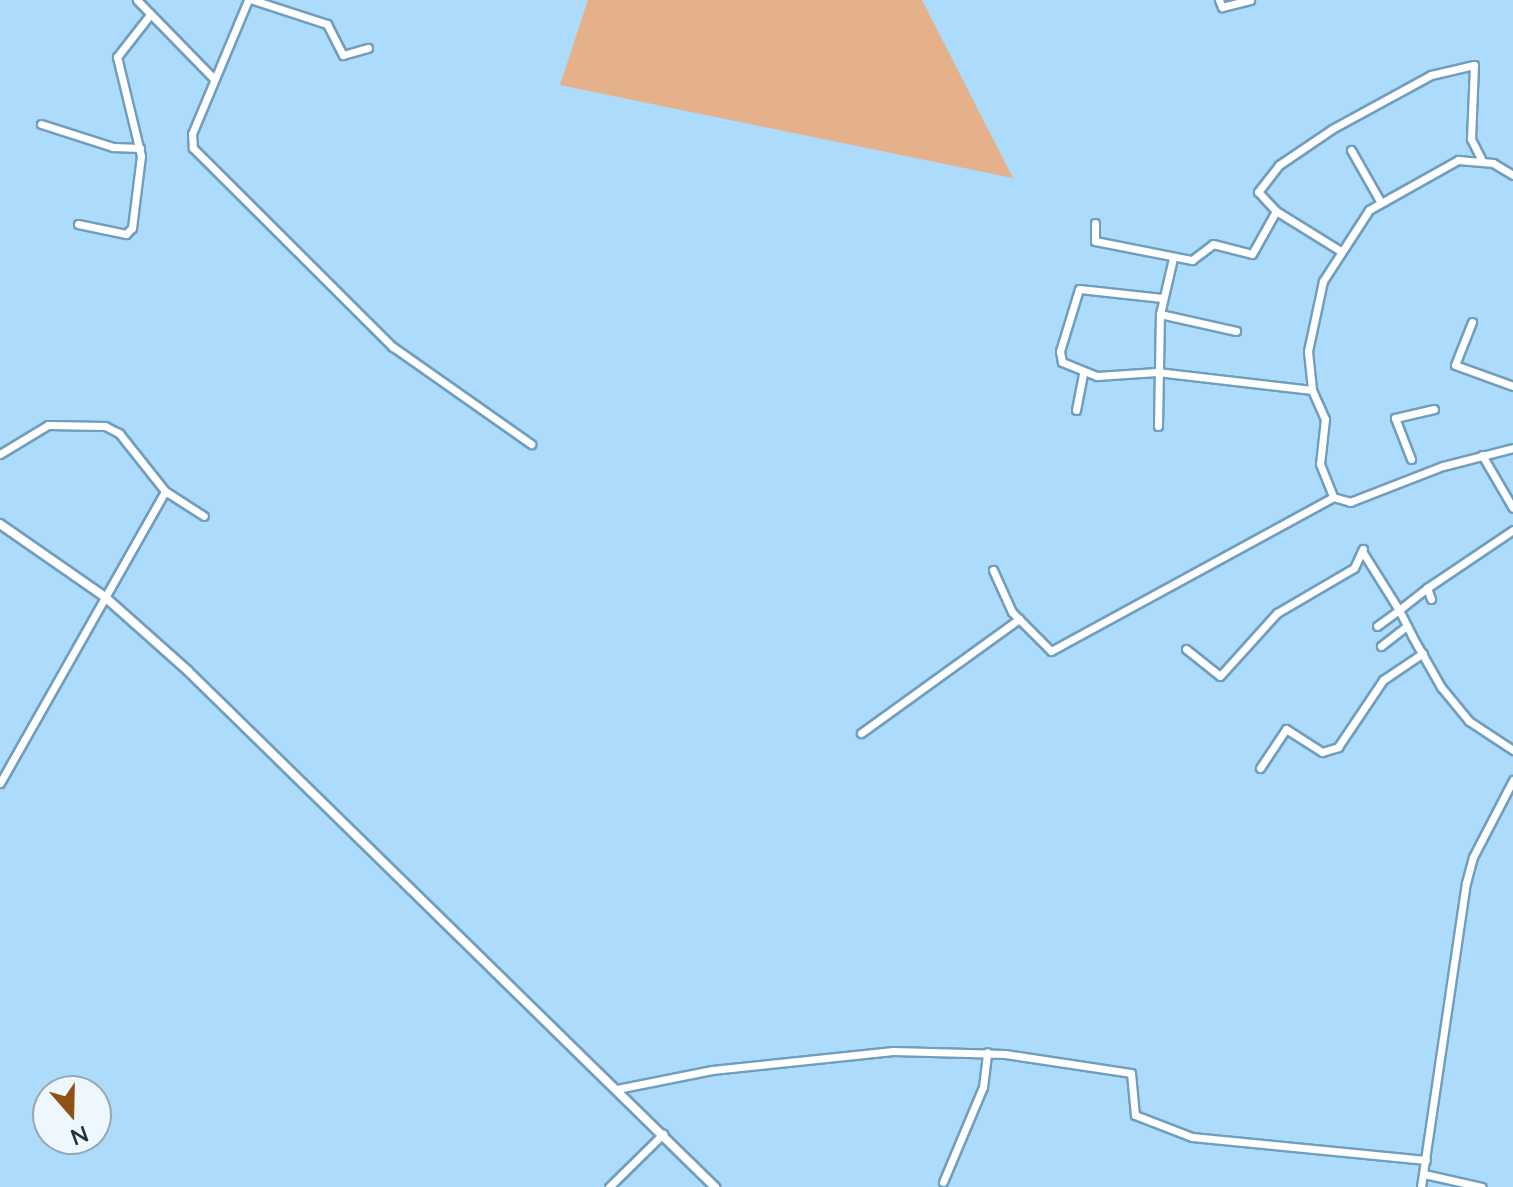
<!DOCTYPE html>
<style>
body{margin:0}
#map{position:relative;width:1513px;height:1187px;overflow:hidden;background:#acdbfc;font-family:Lato,sans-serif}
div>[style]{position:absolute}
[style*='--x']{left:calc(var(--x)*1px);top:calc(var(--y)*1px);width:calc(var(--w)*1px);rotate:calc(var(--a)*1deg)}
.green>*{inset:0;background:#e4b18a}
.roads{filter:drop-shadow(2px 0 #709ebc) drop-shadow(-2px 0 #709ebc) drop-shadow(0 2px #709ebc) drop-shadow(0 -2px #709ebc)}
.minor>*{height:7px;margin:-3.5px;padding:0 3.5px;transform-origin:3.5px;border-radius:3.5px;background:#fff}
.tertiary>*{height:8px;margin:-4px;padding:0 4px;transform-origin:4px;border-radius:4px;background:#fff}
span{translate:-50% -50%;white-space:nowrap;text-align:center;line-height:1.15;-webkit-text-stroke:8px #edf7fd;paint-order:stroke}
.north{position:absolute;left:32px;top:1075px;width:80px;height:80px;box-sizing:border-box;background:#edf7fd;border:2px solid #9aa7b0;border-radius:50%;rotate:160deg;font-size:22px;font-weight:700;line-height:32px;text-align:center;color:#1d2f3c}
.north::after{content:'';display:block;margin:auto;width:28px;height:36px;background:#8f5115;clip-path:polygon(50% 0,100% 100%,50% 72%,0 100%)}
</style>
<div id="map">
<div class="green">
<i style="clip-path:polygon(588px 0,922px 0,1013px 178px,560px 85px)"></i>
</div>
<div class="roads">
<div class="minor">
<i style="--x:137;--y:0;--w:109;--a:45.7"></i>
<i style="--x:248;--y:0;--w:145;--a:112.7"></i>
<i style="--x:192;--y:134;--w:14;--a:86"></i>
<i style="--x:193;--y:148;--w:282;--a:44.9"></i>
<i style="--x:393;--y:347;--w:169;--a:35.1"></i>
<i style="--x:253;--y:0;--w:78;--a:18"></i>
<i style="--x:327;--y:24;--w:35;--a:63"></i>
<i style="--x:343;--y:55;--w:26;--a:-16"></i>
<i style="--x:1219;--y:0;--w:8;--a:67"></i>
<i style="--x:1222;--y:7;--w:29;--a:-14"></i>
<i style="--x:41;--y:124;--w:76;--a:17.7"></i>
<i style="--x:113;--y:147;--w:27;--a:2"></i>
<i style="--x:1351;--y:150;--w:59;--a:60.4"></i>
<i style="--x:1513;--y:175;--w:23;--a:-149"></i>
<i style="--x:1493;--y:163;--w:35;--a:-175"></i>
<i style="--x:1458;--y:160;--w:102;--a:150.7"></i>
<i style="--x:1369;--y:210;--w:85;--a:122.9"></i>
<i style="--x:1323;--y:281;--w:72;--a:102.1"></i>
<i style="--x:1308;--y:351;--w:39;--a:84"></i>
<i style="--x:1312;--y:390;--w:32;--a:66"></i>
<i style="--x:1325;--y:419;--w:45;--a:96.3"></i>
<i style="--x:1320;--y:464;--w:35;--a:68"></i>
<i style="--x:1333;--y:497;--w:18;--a:16"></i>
<i style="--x:1350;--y:502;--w:100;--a:-21.2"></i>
<i style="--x:1443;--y:466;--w:72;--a:-14.4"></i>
<i style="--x:1095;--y:223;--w:18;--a:90"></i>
<i style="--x:1095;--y:241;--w:99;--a:11.1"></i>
<i style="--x:1192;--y:260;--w:26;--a:-37"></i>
<i style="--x:1213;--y:244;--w:40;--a:14.4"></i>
<i style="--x:1252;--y:254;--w:49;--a:-60.8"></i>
<i style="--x:78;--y:224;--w:49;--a:11.8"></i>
<i style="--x:126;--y:234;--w:8;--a:-45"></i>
<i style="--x:132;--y:228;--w:73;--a:-82.9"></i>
<i style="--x:141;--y:156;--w:102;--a:-103.6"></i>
<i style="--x:117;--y:57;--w:52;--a:-52"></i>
<i style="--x:1339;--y:250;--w:74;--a:-148.2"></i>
<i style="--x:1276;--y:211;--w:26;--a:-133"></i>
<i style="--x:1258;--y:192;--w:34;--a:-52"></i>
<i style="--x:1279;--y:165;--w:64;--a:-34.2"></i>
<i style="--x:1332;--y:129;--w:113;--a:-28.6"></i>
<i style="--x:1431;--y:75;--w:44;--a:-13.1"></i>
<i style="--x:1474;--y:65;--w:74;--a:92.3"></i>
<i style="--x:1471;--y:139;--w:22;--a:63"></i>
<i style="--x:1162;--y:298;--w:83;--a:-173.8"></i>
<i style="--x:1079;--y:289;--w:65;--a:107"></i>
<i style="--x:1060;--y:351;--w:11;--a:80"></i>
<i style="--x:1062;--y:362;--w:38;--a:22"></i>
<i style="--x:1097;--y:376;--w:60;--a:-3.8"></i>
<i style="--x:1157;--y:372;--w:156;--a:6.6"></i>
<i style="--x:1160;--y:314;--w:57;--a:-76.9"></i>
<i style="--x:1472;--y:322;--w:46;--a:111.6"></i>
<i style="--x:1455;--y:365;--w:62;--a:19.9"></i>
<i style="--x:1076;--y:410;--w:37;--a:-79"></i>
<i style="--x:1158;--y:426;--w:112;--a:-89"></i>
<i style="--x:1160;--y:314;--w:78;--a:12.6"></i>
<i style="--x:0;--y:454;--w:56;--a:-31.1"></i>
<i style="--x:48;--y:425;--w:57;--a:1"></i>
<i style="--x:105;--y:426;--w:16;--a:27"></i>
<i style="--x:119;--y:433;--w:74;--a:51.6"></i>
<i style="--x:165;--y:491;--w:46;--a:32.7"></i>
<i style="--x:1482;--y:455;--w:61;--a:59.7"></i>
<i style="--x:1411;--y:459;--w:44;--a:-111.3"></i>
<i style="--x:1395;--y:418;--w:40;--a:-13"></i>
<i style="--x:1362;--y:551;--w:70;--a:57.9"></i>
<i style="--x:1399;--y:610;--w:27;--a:144"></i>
<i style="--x:993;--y:570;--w:46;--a:65.7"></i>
<i style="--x:1012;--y:612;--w:55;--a:45"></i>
<i style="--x:1051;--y:651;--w:321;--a:-28.6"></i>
<i style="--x:1427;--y:588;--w:36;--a:142"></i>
<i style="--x:1399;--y:610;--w:29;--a:63"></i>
<i style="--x:1412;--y:636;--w:59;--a:60.4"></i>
<i style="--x:1441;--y:687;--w:44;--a:50.5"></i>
<i style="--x:1469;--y:721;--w:53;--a:33.4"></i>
<i style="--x:1431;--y:599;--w:12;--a:-110"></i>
<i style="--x:1427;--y:588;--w:104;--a:-34"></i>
<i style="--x:1381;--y:646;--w:33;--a:-38"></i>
<i style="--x:1186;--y:649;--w:43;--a:38.5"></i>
<i style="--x:1220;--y:676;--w:85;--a:-47.9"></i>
<i style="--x:1277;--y:613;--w:89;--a:-30.3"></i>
<i style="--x:1354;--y:568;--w:21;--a:-65"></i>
<i style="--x:861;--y:733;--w:195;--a:-35.8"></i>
<i style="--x:1260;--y:768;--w:47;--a:-56.3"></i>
<i style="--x:1286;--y:729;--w:43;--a:32.6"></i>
<i style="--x:1322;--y:752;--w:17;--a:-17"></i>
<i style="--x:1338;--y:747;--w:81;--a:-56.1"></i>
<i style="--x:1383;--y:680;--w:48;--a:-34"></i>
<i style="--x:0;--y:783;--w:335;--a:-60.5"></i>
<i style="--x:617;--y:1089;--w:97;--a:-11.3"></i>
<i style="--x:712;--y:1070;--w:182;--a:-6"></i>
<i style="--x:893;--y:1051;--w:112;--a:1.5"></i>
<i style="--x:1005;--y:1054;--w:127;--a:8.6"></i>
<i style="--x:1131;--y:1073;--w:42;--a:84.6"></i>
<i style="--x:1135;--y:1115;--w:61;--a:21.1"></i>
<i style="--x:1192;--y:1137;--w:235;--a:5.6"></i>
<i style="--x:1424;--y:1174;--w:59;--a:12.6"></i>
<i style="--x:943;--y:1182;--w:103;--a:-67.2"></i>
<i style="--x:983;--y:1087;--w:35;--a:-83"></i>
<i style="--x:609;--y:1187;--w:76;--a:-44.5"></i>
<i style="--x:1421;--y:1187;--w:307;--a:-81.6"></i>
<i style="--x:1466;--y:883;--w:27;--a:-75"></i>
<i style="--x:1473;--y:857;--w:87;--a:-62.5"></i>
</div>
<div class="tertiary">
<i style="--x:0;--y:524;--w:128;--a:34.8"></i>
<i style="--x:105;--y:597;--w:111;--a:41.7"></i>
<i style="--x:188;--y:671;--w:738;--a:44.4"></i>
</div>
</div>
<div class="north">N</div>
</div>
